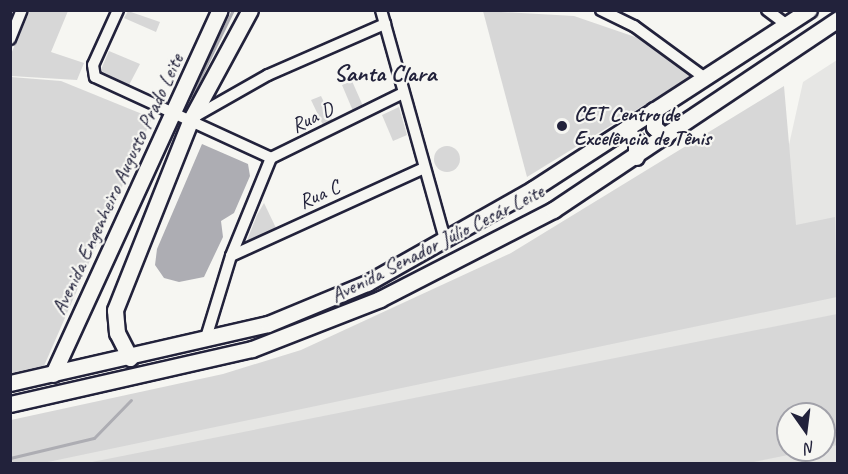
<!DOCTYPE html>
<meta charset="utf-8">
<style>
body{margin:0}
#map{position:relative;width:848px;height:474px;overflow:hidden;background:#f6f6f2;font-family:Caveat,sans-serif}
div>[style]{position:absolute}
[style*='--x']{left:calc(var(--x)*1px);top:calc(var(--y)*1px);width:calc(var(--w)*1px);rotate:calc(var(--a)*1deg)}
.built>*{inset:0;background:#e6e6e4}
.green>*{inset:0;background:#d7d7d7}
.round{border-radius:50%}
.water>*{inset:0;background:#adadb3}
.stream>*{height:3px;margin:-1.5px;padding:0 1.5px;transform-origin:1.5px;border-radius:1.5px;background:#adadb3}
.roads{filter:drop-shadow(2px 0 #22223b) drop-shadow(-2px 0 #22223b) drop-shadow(0 2px #22223b) drop-shadow(0 -2px #22223b)}
.street>*{height:10px;margin:-5px;padding:0 5px;transform-origin:5px;border-radius:5px;background:#f6f6f2}
.secondary>*{height:15px;margin:-7.5px;padding:0 7.5px;transform-origin:7.5px;border-radius:7.5px;background:#f6f6f2}
.dots>*{width:16px;height:16px;translate:-50% -50%;box-sizing:border-box;border:3px solid #f6f6f2;border-radius:50%}
span{translate:-50% -50%;white-space:nowrap;text-align:center;line-height:1.15;-webkit-text-stroke:4.5px #f6f6f2;paint-order:stroke}
.poi-label{font-size:21px;color:#22223b;font-weight:700}
.left{translate:0 -50%;text-align:left}
.street-label{font-size:21px;color:#22223b}
.quarter-label{font-size:24px;color:#22223b;font-weight:700}
.frame{position:absolute;inset:0;border:12px solid #22223b;pointer-events:none}
.north{position:absolute;left:776px;top:402px;width:60px;height:60px;box-sizing:border-box;background:#f6f6f2;border:2px solid #a1a1a9;border-radius:50%;rotate:166deg;font-size:16px;font-weight:700;line-height:24px;text-align:center;color:#22223b}
.north::after{content:'';display:block;margin:auto;width:21px;height:27px;background:#22223b;clip-path:polygon(50% 0,100% 100%,50% 72%,0 100%)}
</style>
<div id="map">
<div class="built">
<i style="clip-path:polygon(evenodd,837px 60px,837px 463px,11px 464px,10px 444px,757px 288px,803px 82px,837px 60px,788px 414px,824px 414px,824px 450px,788px 450px,788px 414px)"></i>
</div>
<div class="green">
<i style="clip-path:polygon(30px 11px,68px 11px,51px 52px,84px 63px,77px 80px,11px 76px,11px 54px)"></i>
<i style="clip-path:polygon(128px 11px,160px 22px,156px 32px,124px 18px)"></i>
<i style="clip-path:polygon(483px 11px,574px 16px,641px 39px,693px 75px,527px 177px)"></i>
<i style="clip-path:polygon(109px 51px,140px 64px,128px 87px,99px 74px)"></i>
<i style="clip-path:polygon(11px 77px,61px 81px,152px 118px,44px 366px,11px 373px)"></i>
<i style="clip-path:polygon(352px 81px,363px 106px,353px 111px,342px 85px)"></i>
<i style="clip-path:polygon(784px 86px,796px 225px,835px 217px,837px 297px,43px 463px,11px 463px,11px 420px,223px 374px,301px 350px,511px 253px)"></i>
<i style="clip-path:polygon(321px 96px,333px 121px,323px 125px,311px 100px)"></i>
<i style="clip-path:polygon(399px 107px,407px 135px,393px 141px,382px 115px)"></i>
<i class="round" style="left:434px;top:146px;width:26px;height:26px"></i>
<i style="clip-path:polygon(264px 203px,276px 228px,246px 243px,257px 215px)"></i>
<i style="clip-path:polygon(837px 314px,837px 445px,824px 448px,824px 414px,788px 414px,788px 450px,813px 450px,749px 463px,87px 463px)"></i>
</div>
<div class="water">
<i style="clip-path:polygon(202px 144px,248px 164px,250px 176px,234px 213px,221px 221px,223px 237px,204px 277px,179px 282px,164px 278px,155px 265px,157px 249px)"></i>
</div>
<div class="stream">
<i style="--x:191;--y:96;--w:96;--a:-64"></i>
<i style="--x:10;--y:458;--w:86;--a:-13.4"></i>
<i style="--x:94;--y:438;--w:53;--a:-45.8"></i>
</div>
<div class="roads">
<div class="street">
<i style="--x:118;--y:10;--w:60;--a:114.4"></i>
<i style="--x:93;--y:65;--w:12;--a:81"></i>
<i style="--x:95;--y:77;--w:194;--a:24.7"></i>
<i style="--x:381;--y:10;--w:238;--a:74.4"></i>
<i style="--x:601;--y:10;--w:37;--a:26"></i>
<i style="--x:634;--y:26;--w:88;--a:36.2"></i>
<i style="--x:767;--y:10;--w:25;--a:37"></i>
<i style="--x:10;--y:39;--w:31;--a:-68"></i>
<i style="--x:194;--y:117;--w:85;--a:-29.6"></i>
<i style="--x:268;--y:75;--w:128;--a:-23.6"></i>
<i style="--x:271;--y:158;--w:145;--a:-26.2"></i>
<i style="--x:231;--y:256;--w:212;--a:-24.5"></i>
<i style="--x:205;--y:341;--w:89;--a:-73"></i>
<i style="--x:231;--y:256;--w:106;--a:-67.8"></i>
</div>
<div class="secondary">
<i style="--x:654;--y:110;--w:17;--a:90"></i>
<i style="--x:654;--y:127;--w:15;--a:42"></i>
<i style="--x:624;--y:130;--w:16;--a:40"></i>
<i style="--x:636;--y:140;--w:17;--a:90"></i>
<i style="--x:130;--y:358;--w:28;--a:-117"></i>
<i style="--x:117;--y:333;--w:23;--a:-95"></i>
<i style="--x:115;--y:310;--w:206;--a:-68.3"></i>
<i style="--x:191;--y:119;--w:124;--a:-61.6"></i>
<i style="--x:53;--y:374;--w:400;--a:-65.4"></i>
<i style="--x:10;--y:383;--w:265;--a:-12.9"></i>
<i style="--x:268;--y:324;--w:107;--a:-22.5"></i>
<i style="--x:367;--y:283;--w:191;--a:-29.5"></i>
<i style="--x:533;--y:189;--w:329;--a:-33"></i>
<i style="--x:10;--y:404;--w:248;--a:-12.8"></i>
<i style="--x:252;--y:349;--w:137;--a:-21.3"></i>
<i style="--x:380;--y:299;--w:195;--a:-27.2"></i>
<i style="--x:553;--y:210;--w:343;--a:-33.8"></i>
</div>
</div>
<div class="dots">
<i style="left:562px;top:126px;background:#22223b"></i>
</div>
<div class="poi-label">
<span class="left" style="left:574px;top:126px">CET Centro de<br>Excelência de Tênis</span>
</div>
<div class="street-label">
<span style="left:312px;top:117px;rotate:-26deg">Rua D</span>
<span style="left:117px;top:184px;rotate:-65deg">Avenida Engenheiro Augusto Prado Leite</span>
<span style="left:319px;top:194px;rotate:-24deg">Rua C</span>
<span style="left:437px;top:243px;rotate:-27deg">Avenida Senador Júlio Cesár Leite</span>
</div>
<div class="quarter-label">
<span style="left:385px;top:74px">Santa Clara</span>
</div>
<div class="frame"></div>
<div class="north">N</div>
</div>
